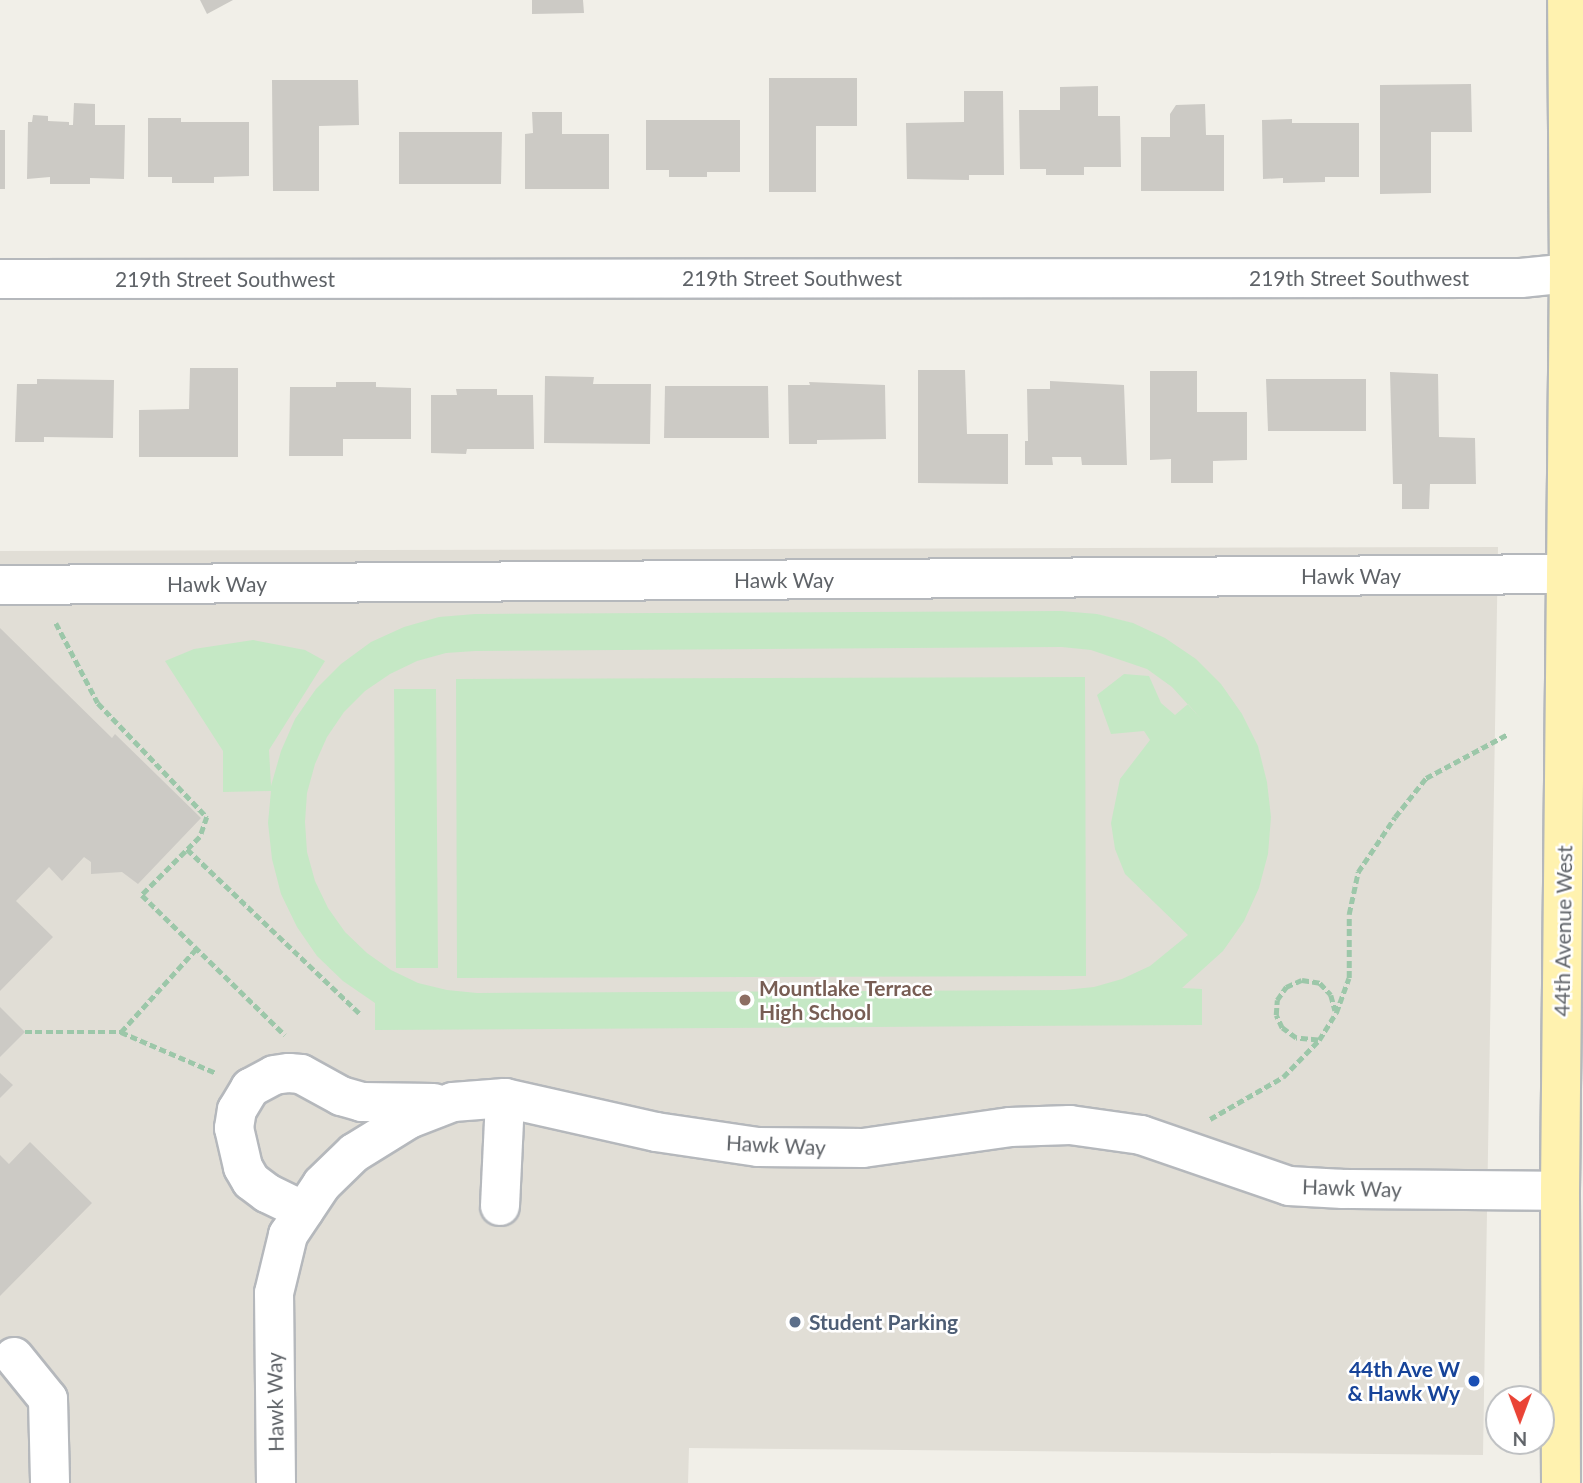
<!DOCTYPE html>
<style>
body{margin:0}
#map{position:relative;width:1583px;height:1483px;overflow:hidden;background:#f1efe8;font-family:Lato,sans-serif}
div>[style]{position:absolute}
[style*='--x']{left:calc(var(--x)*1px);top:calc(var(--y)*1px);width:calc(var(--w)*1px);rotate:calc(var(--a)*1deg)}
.education>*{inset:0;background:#e1ded6}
.green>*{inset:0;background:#c5e8c5}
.building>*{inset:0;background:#cccac5}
.path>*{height:4.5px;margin-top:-2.25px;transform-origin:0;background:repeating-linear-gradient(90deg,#9cc7a9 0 7px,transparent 0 10.5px)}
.roads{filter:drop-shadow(2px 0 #b5b8bc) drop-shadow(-2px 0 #b5b8bc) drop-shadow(0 2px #b5b8bc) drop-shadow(0 -2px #b5b8bc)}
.minor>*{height:38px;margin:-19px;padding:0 19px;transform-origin:19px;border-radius:19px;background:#fff}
.major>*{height:38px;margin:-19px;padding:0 19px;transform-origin:19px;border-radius:19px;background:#fff2af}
.dots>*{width:19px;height:19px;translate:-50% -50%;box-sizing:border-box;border:4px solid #fff;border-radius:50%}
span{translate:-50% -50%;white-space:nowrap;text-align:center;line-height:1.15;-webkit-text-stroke:5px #fff;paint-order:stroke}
.street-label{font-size:21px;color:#5f6368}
.education-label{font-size:21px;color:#785e54;font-weight:700}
.left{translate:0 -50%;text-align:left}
.service-label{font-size:21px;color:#4e5e75;font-weight:700}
.transit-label{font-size:21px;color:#164399;font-weight:700}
.right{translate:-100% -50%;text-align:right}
.north{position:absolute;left:1485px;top:1385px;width:70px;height:70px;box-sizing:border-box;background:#fff;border:2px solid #bfc1c3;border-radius:50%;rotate:180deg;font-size:19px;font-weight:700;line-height:28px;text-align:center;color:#5f6368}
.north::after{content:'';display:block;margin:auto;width:24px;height:32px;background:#ea4335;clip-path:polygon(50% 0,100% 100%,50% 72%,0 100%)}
</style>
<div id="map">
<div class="education">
<i style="clip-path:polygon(1498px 547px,1483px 1455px,689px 1448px,688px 1483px,0 1483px,0 551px)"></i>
</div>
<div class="green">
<i style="clip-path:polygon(evenodd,1061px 611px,1097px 614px,1133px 623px,1165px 638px,1196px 659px,1221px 684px,1242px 714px,1258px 746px,1267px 782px,1271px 817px,1268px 854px,1259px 888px,1244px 921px,1223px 951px,1182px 988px,1202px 989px,1202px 1025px,375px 1030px,375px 1003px,343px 981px,317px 956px,297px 927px,281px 894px,272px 859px,268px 823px,271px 791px,223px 792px,223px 751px,165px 661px,194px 649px,253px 640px,305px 650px,325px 661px,269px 750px,271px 786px,281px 751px,295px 719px,316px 689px,341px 664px,371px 642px,404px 627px,439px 617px,475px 614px,1061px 611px,1062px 647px,1091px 650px,1147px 669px,1172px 687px,1202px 720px,1188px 704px,1175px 715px,1161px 703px,1149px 676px,1124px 674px,1097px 695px,1111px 734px,1144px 731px,1150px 740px,1120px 779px,1111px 823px,1115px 849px,1125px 874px,1188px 935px,1150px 966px,1122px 979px,1094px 987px,1064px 990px,477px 993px,447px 990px,418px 983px,391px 970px,367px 953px,345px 932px,328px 908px,315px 881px,307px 852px,305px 822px,307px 793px,315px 764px,327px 737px,344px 712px,365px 691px,390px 674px,417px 661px,446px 653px,475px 651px,1062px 647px)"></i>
<i style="clip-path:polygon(1085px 677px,1086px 976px,457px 978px,456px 679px)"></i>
<i style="clip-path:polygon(394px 689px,436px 689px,438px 968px,396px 968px)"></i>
</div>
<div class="building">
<i style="clip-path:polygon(200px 0,233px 0,207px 14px)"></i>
<i style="clip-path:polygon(532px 0,583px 0,584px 13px,532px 14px)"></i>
<i style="clip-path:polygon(769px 78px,857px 78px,857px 126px,816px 126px,816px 192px,769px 192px)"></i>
<i style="clip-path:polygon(272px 80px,358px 80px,359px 125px,319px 126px,319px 191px,273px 191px)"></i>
<i style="clip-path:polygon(1471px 84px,1472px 132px,1431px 132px,1431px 193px,1380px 194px,1380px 85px)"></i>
<i style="clip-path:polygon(1098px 86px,1098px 116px,1120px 116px,1121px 167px,1084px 167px,1084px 175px,1046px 175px,1046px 169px,1020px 169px,1019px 110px,1060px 110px,1060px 87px)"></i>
<i style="clip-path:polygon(964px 91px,1003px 91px,1004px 175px,969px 175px,969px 180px,907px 179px,906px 123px,964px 122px)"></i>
<i style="clip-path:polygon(74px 103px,95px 104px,95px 125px,125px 125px,124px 179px,90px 178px,90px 184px,50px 184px,50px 177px,27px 179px,28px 122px,32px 122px,33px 115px,48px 116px,48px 121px,69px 122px,69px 125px,73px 125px)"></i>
<i style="clip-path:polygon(1205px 104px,1206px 135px,1224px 135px,1224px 191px,1141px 191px,1141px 137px,1170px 137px,1170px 114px,1176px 105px)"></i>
<i style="clip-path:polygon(532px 112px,562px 112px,562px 134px,609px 134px,609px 189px,525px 189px,525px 134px,533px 133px)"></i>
<i style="clip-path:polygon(148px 118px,181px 118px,181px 122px,249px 122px,249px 176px,214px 177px,214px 183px,172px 183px,172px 177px,148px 177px)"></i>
<i style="clip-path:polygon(1292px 119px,1292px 123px,1359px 123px,1359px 177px,1325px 177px,1325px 182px,1283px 183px,1283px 178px,1263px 179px,1262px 120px)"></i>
<i style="clip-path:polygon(646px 120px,740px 120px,740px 172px,707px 172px,707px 177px,669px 177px,669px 170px,646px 170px)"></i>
<i style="clip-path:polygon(0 130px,5px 130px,5px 189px,0 189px)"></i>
<i style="clip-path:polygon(399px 132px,502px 132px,501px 184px,399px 184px)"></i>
<i style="clip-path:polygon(190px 368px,238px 368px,238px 457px,139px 457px,139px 410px,189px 409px)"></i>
<i style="clip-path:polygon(918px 370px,965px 370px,967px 434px,1008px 434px,1008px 484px,918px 483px)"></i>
<i style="clip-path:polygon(1150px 371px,1197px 371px,1197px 412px,1247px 412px,1247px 460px,1213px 461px,1213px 483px,1171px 483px,1171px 459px,1150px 460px)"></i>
<i style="clip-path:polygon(1390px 372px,1438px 374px,1439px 437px,1475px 438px,1476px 484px,1430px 484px,1429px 509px,1402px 509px,1402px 484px,1393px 484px)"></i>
<i style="clip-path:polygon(545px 376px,594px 377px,593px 384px,651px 384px,650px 444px,544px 443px)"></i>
<i style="clip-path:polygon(37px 379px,114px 380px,113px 438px,44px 437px,44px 442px,15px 442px,17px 384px,37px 384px)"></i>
<i style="clip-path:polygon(1266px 379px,1366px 379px,1366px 431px,1268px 431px)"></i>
<i style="clip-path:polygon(1050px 381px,1124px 385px,1127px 465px,1082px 465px,1081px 457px,1052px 457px,1053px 465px,1025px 465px,1025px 441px,1028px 441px,1027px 389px,1050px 389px)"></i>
<i style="clip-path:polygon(336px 382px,376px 382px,376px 387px,411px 388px,411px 439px,343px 439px,343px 456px,289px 456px,290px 387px,336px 387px)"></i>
<i style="clip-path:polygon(809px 382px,885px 385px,886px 439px,817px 440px,817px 444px,789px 444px,788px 385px,810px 385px)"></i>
<i style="clip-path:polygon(665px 386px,768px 386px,769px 438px,664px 438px)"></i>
<i style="clip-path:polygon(456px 389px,497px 389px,497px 395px,533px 395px,534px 449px,467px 449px,466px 454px,431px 453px,431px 395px,457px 395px)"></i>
<i style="clip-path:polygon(0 628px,112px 738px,115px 734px,201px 818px,138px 884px,122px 872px,91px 874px,91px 862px,84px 857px,62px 881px,49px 867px,16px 901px,53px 937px,0 991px)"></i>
<i style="clip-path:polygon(0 1007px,25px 1032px,0 1057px)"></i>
<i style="clip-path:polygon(0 1073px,13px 1085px,0 1098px)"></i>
<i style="clip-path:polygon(30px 1142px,92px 1203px,0 1296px,0 1155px,9px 1164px)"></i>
</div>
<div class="path">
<i style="--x:56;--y:623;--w:90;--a:62.3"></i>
<i style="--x:98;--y:703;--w:158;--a:46.3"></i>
<i style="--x:207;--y:817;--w:21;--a:109"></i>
<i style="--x:200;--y:837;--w:82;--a:135"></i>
<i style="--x:142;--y:895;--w:200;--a:44.4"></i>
<i style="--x:187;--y:849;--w:238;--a:43.6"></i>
<i style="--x:25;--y:1032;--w:96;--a:0"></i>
<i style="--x:121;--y:1032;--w:103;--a:23.3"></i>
<i style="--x:121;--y:1032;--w:113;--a:-47.9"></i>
<i style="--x:1318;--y:1040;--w:22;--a:-175"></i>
<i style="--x:1296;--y:1038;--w:17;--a:-144"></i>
<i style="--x:1282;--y:1028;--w:14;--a:-115"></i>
<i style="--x:1276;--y:1015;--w:15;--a:-86"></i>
<i style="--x:1277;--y:1000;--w:16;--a:-55"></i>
<i style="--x:1286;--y:987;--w:17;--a:-24"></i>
<i style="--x:1302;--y:980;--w:18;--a:9"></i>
<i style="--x:1320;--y:983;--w:16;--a:47"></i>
<i style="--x:1331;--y:995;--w:16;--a:75"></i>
<i style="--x:1210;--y:1119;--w:84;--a:-29.9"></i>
<i style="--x:1283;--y:1077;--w:52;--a:-45.8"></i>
<i style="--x:1319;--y:1040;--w:32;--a:-58"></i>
<i style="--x:1336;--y:1013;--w:37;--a:-70"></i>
<i style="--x:1349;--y:978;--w:64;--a:-90"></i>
<i style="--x:1349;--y:914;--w:43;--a:-77.9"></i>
<i style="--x:1358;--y:872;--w:66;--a:-56.1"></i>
<i style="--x:1395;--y:817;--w:50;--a:-51.5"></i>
<i style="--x:1426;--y:778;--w:93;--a:-28.2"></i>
</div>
<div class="roads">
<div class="minor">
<i style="--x:0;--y:279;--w:1521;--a:-0.04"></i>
<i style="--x:1521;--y:278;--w:48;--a:-5.9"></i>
<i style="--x:1569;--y:273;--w:15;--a:-20"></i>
<i style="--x:0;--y:585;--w:1568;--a:-0.4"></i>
<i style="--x:500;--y:1206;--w:108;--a:-87.3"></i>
<i style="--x:304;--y:1211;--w:41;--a:-154.1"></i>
<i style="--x:267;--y:1193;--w:20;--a:-143"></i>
<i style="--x:251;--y:1181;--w:16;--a:-120"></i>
<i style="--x:243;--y:1167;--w:40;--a:-103"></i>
<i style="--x:234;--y:1128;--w:18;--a:-81"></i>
<i style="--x:237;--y:1110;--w:26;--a:-59"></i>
<i style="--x:250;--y:1088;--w:27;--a:-28"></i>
<i style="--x:274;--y:1075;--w:15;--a:-8"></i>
<i style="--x:289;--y:1073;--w:12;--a:5"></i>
<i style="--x:301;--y:1074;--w:46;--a:28.8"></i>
<i style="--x:341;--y:1096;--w:22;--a:16"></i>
<i style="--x:362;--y:1102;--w:72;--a:0.8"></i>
<i style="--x:14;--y:1357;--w:54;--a:51"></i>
<i style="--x:48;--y:1399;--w:84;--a:88.6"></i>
<i style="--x:276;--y:1483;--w:190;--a:-90.6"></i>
<i style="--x:274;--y:1293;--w:60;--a:-76.4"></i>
<i style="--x:288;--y:1235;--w:61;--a:-56.3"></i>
<i style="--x:322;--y:1184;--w:45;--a:-44.1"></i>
<i style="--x:354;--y:1153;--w:65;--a:-31.7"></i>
<i style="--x:409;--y:1119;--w:47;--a:-21.1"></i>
<i style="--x:453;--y:1102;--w:52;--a:-4.4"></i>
<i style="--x:505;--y:1098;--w:155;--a:12.7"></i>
<i style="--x:656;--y:1132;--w:103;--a:8.4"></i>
<i style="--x:758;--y:1147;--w:105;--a:0.5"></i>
<i style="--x:863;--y:1148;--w:148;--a:-8.1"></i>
<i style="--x:1010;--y:1127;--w:60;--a:-1.9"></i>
<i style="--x:1070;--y:1125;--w:72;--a:8"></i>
<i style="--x:1141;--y:1135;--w:157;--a:19"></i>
<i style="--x:1289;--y:1186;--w:54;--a:3.2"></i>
<i style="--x:1343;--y:1189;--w:217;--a:0.5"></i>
</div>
<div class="major">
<i style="--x:1561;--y:1483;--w:292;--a:-90.2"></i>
<i style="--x:1560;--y:1191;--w:918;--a:-89.44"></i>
<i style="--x:1569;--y:273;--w:273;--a:-90.4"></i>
</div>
</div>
<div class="dots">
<i style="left:745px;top:1000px;background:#8d6e63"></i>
<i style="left:795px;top:1322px;background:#5c6f8a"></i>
<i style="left:1474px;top:1381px;background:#1a4fb4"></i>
</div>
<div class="street-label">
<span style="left:792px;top:278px">219th Street Southwest</span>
<span style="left:1359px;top:278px">219th Street Southwest</span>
<span style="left:225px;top:279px">219th Street Southwest</span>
<span style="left:1351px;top:576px">Hawk Way</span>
<span style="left:784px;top:580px">Hawk Way</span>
<span style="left:217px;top:584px">Hawk Way</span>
<span style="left:1563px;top:931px;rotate:-89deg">44th Avenue West</span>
<span style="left:776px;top:1145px;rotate:3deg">Hawk Way</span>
<span style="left:1352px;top:1188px;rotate:2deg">Hawk Way</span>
<span style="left:275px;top:1402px;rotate:-91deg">Hawk Way</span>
</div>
<div class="education-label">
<span class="left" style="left:759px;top:1000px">Mountlake Terrace<br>High School</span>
</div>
<div class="service-label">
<span class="left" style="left:809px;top:1322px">Student Parking</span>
</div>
<div class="transit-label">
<span class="right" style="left:1460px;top:1381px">44th Ave W<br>&amp; Hawk Wy</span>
</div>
<div class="north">N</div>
</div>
